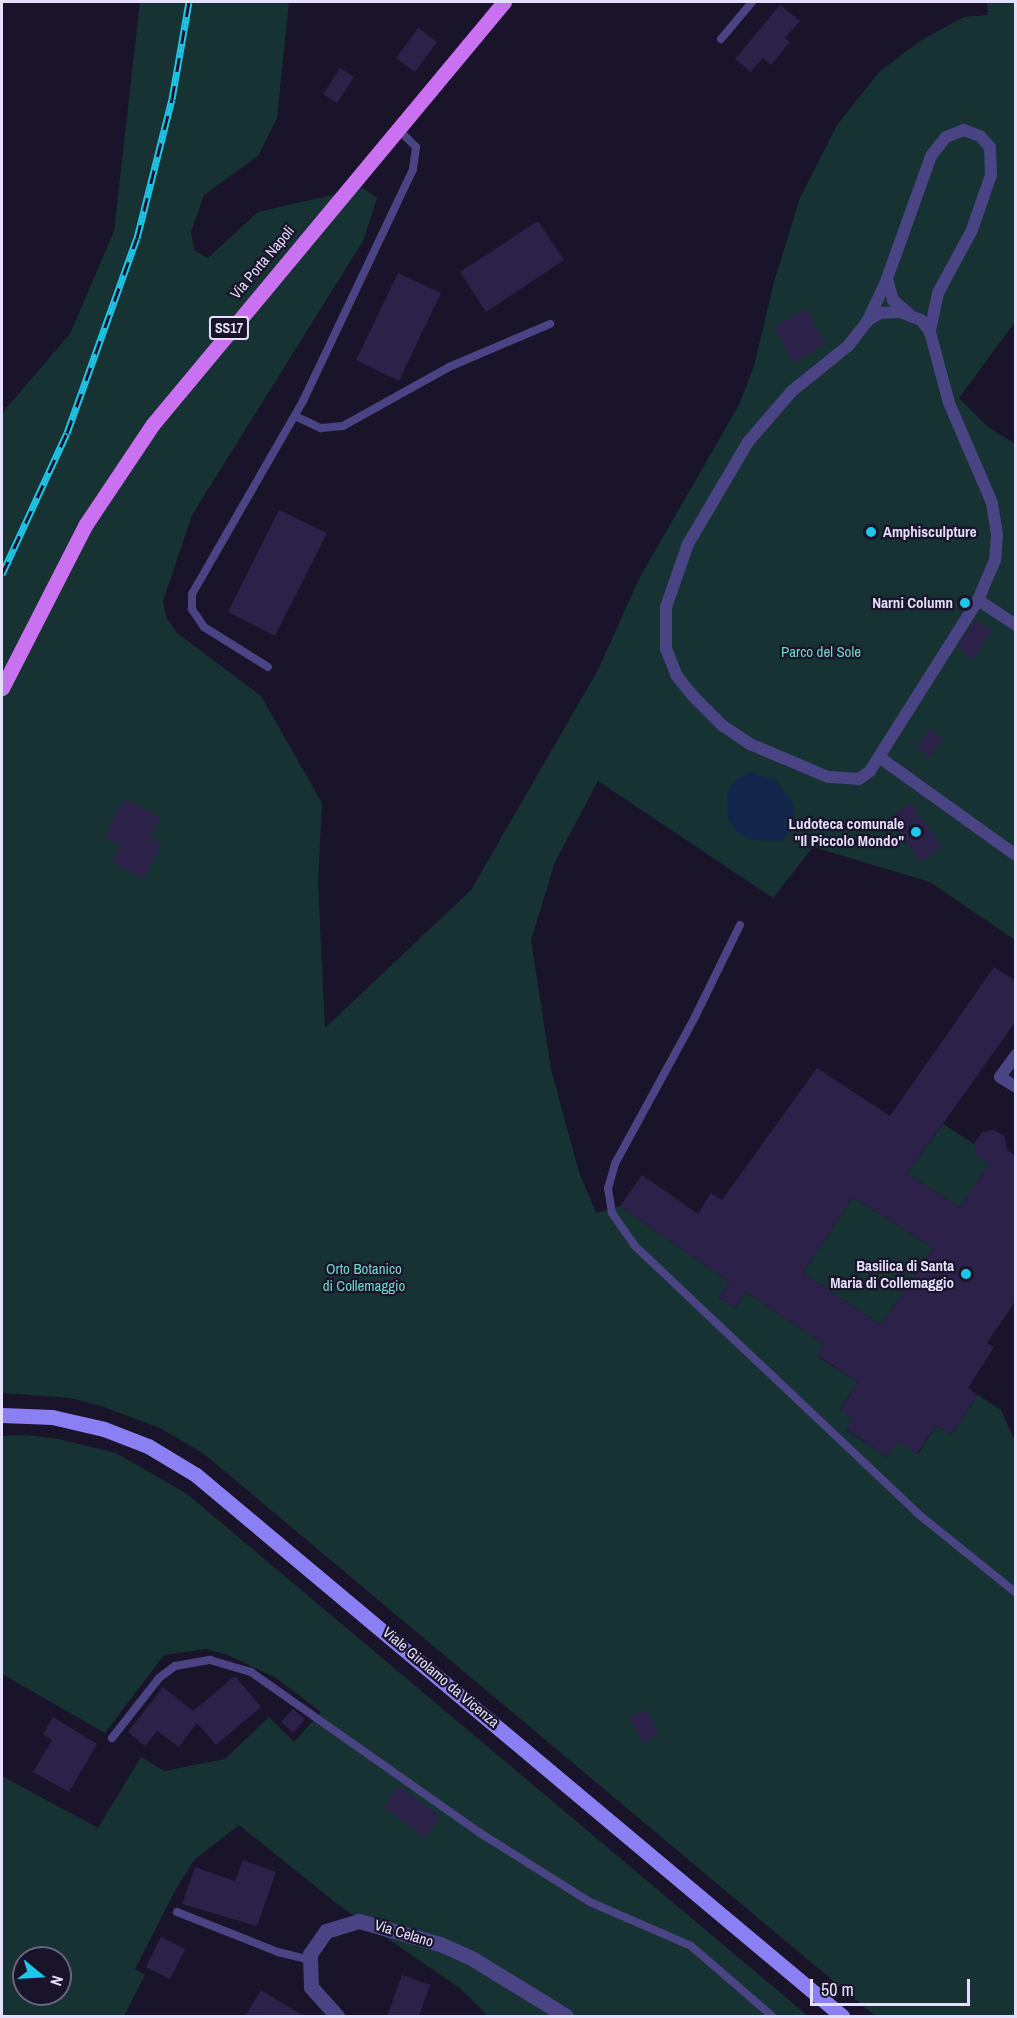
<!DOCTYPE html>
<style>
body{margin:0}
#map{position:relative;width:1017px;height:2018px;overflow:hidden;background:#19142a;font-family:"Archivo Narrow",sans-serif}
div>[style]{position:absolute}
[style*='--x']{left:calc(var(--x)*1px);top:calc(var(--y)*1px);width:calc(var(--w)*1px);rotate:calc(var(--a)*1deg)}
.green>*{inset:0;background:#173233}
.water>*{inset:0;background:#15264d}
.building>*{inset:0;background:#2c2149}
.service>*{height:8px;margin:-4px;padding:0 4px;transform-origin:4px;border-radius:4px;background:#4a4384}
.pedestrian>*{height:12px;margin:-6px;padding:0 6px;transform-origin:6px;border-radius:6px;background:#4a4384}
.minor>*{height:15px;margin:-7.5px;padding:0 7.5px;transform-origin:7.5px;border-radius:7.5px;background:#4a4384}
.secondary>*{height:15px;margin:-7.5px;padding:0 7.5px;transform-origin:7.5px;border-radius:7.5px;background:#8a7ff3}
.primary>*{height:15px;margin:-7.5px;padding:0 7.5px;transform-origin:7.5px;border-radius:7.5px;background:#ca71f2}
.rail>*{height:7px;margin-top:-3.5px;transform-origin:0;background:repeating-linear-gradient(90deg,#19142a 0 14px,#1ec7ea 0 28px);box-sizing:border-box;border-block:2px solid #1ec7ea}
.dots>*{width:16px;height:16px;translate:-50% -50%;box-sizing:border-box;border:3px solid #19142a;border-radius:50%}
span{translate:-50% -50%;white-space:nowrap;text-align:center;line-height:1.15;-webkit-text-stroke:4.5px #19142a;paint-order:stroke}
.shield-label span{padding:2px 4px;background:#19142a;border:2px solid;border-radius:4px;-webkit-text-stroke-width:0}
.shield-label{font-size:14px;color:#e4dffc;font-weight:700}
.street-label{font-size:15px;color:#e4dffc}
.poi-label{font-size:15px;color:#e4dffc;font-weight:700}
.left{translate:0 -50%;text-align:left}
.right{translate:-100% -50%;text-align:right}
.park-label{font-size:15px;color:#71d7c4}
.frame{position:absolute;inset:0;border:3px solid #e4dffc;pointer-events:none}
.north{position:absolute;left:12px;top:1946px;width:60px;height:60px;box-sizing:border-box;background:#19142a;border:2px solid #6a657e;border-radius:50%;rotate:108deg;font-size:16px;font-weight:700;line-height:24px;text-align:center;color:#e4dffc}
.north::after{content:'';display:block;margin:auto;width:21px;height:27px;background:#1ec7ea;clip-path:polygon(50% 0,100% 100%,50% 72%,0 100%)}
.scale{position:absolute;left:810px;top:1979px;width:160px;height:27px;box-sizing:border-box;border:3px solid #e4dffc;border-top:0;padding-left:8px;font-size:18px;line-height:21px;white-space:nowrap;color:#e4dffc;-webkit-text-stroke:4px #19142a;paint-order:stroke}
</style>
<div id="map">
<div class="green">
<i style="clip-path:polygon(140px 2px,289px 2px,277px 118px,258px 156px,204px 195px,191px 232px,194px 250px,208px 258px,258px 212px,363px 188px,377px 198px,363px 241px,192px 515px,163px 601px,166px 617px,177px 633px,261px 696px,322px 803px,318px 882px,325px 1028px,471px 890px,598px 670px,640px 577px,739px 405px,754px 366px,774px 282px,800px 198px,837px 125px,880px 71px,920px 41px,964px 17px,988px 15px,987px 2px,1015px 2px,1015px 322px,959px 398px,987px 426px,1015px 444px,1015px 940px,930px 882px,813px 847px,773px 898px,598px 781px,555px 862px,531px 940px,551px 1069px,579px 1172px,596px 1213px,620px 1206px,729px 1282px,719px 1297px,735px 1308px,746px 1292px,824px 1344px,817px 1356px,858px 1382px,840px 1409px,853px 1419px,846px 1430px,887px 1457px,898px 1441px,918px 1454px,936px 1426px,951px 1435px,978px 1395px,1001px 1410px,1016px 1444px,1015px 2016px,875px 2016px,204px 1454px,160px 1428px,101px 1406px,70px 1398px,2px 1393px,2px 413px,70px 334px,114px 231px)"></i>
<i style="clip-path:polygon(943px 1124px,974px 1144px,977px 1155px,989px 1164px,960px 1207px,907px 1174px)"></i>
<i style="clip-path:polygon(853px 1197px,933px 1248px,881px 1325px,803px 1273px)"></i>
<i style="clip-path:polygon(evenodd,25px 1435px,59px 1439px,116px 1453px,187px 1494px,808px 2016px,488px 2016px,461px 1989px,336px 1903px,239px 1825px,194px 1860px,175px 1891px,135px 1969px,145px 1975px,124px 2016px,2px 2016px,2px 1776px,98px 1828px,141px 1757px,164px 1771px,225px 1759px,269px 1717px,294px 1742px,321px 1712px,276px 1678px,228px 1655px,206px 1649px,164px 1655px,105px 1733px,2px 1674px,2px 1436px,25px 1435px,24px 1958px,60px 1958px,60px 1994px,24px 1994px,24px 1958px)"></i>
</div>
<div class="water">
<i style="clip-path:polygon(750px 772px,775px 780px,792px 801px,796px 823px,782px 841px,752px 840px,736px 831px,728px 820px,727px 793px,736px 779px)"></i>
</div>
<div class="building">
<i style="clip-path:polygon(780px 5px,800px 21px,785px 38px,790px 42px,771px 65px,763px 58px,751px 72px,735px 59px)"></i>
<i style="clip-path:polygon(418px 28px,437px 42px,415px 72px,396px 58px)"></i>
<i style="clip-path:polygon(340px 68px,354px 77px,337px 103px,323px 94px)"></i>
<i style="clip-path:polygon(538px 221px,564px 260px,486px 312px,460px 272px)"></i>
<i style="clip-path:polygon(398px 273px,441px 293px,399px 381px,356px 360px)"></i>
<i style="clip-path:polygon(806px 309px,826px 344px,794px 363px,774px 327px)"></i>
<i style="clip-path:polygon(279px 510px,327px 533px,275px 636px,228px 612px)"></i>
<i style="clip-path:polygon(975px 620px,992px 630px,974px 659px,957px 648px)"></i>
<i style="clip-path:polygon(929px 729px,943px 738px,930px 757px,917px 747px)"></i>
<i style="clip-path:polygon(124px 799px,160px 817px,150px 837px,162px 844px,144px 879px,112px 862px,121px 845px,104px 836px)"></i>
<i style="clip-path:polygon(910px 803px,942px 846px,921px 862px,890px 818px)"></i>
<i style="clip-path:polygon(evenodd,994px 967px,1016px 981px,1016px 1021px,907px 1174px,960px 1207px,989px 1164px,976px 1155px,974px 1144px,982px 1132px,994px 1130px,1004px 1136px,1007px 1150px,1016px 1156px,1016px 1300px,987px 1343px,994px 1347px,968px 1388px,978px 1395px,951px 1435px,936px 1426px,917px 1454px,898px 1441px,887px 1457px,846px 1429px,853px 1419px,840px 1410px,858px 1382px,817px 1355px,824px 1344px,746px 1292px,735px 1308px,719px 1297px,729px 1282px,620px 1206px,642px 1175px,698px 1214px,711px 1193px,722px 1200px,817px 1068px,890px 1116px,994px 967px,853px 1197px,933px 1248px,881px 1325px,803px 1273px,853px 1197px)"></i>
<i style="clip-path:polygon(235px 1676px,261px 1707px,216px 1745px,197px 1723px,179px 1747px,157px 1731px,145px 1746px,128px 1732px,163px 1687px,193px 1711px)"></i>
<i style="clip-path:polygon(293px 1709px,305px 1719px,293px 1733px,281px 1722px)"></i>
<i style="clip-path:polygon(646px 1709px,659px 1735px,643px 1743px,629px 1718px)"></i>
<i style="clip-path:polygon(53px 1717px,97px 1744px,69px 1792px,33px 1772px,52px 1740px,43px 1734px)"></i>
<i style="clip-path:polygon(399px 1786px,440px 1817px,425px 1838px,384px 1807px)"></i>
<i style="clip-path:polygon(243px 1860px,276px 1872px,257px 1926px,182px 1904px,195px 1867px,235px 1881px)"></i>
<i style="clip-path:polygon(161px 1937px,185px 1949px,170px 1979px,146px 1967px)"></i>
<i style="clip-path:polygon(402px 1975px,430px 1985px,419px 2016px,387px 2016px)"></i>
<i style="clip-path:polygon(261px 1990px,304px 2016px,245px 2016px)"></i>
</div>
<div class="service">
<i style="--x:721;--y:39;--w:48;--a:-50"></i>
<i style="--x:295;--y:416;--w:29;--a:25"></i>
<i style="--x:321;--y:428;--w:22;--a:-5"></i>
<i style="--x:343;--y:426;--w:121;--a:-29.1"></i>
<i style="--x:449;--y:367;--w:110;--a:-23.1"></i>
<i style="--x:268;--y:667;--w:75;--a:-148"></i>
<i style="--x:204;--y:627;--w:22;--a:-124"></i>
<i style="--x:192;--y:609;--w:15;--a:-90"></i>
<i style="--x:192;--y:594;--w:223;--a:-60.1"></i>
<i style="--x:303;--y:401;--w:257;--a:-64.6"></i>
<i style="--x:413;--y:169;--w:22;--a:-82"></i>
<i style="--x:416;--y:147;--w:27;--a:-135"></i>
<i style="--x:740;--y:925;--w:102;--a:116.1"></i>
<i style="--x:695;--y:1017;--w:167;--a:118.6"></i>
<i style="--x:615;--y:1164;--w:25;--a:106"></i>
<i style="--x:608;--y:1188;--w:25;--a:81"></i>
<i style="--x:612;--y:1213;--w:39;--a:55"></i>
<i style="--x:634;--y:1245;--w:390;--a:43.4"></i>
<i style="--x:917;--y:1513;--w:127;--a:38.9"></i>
<i style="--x:112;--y:1738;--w:76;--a:-51.9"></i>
<i style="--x:159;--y:1678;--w:20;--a:-37"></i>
<i style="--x:175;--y:1666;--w:36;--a:-10"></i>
<i style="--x:210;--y:1660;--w:43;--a:16.3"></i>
<i style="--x:251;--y:1672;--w:280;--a:35.1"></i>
<i style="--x:480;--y:1833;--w:130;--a:32.1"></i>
<i style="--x:590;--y:1902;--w:110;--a:23.5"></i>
<i style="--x:691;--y:1946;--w:107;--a:40.8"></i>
<i style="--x:177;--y:1912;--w:109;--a:21.6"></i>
<i style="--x:278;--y:1952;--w:32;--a:14"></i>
</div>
<div class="pedestrian">
<i style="--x:964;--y:130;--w:17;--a:21"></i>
<i style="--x:980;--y:136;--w:15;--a:48"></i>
<i style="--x:990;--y:147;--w:28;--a:88"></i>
<i style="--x:991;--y:175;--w:58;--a:109.1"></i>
<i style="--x:972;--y:230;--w:72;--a:118.4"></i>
<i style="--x:938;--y:293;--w:40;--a:102"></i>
<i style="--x:930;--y:332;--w:73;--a:75"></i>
<i style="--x:949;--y:403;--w:109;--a:66.7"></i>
<i style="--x:992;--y:503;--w:31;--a:81"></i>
<i style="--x:997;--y:534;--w:26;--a:94"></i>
<i style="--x:995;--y:560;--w:43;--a:113"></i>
<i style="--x:978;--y:600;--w:202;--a:122.3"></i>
<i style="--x:870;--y:771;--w:14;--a:144"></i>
<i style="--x:859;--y:779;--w:31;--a:-176"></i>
<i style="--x:828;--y:777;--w:85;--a:-157.1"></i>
<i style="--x:750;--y:744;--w:32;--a:-146"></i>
<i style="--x:723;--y:726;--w:42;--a:-135"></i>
<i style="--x:693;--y:696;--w:26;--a:-129"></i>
<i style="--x:677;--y:676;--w:29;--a:-112"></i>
<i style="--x:666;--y:649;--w:42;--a:-90"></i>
<i style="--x:666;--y:607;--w:67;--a:-70.8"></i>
<i style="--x:688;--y:544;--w:118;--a:-59.5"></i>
<i style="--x:748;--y:442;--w:67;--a:-49.2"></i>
<i style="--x:792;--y:391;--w:72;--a:-38.8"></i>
<i style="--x:848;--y:346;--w:31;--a:-52"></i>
<i style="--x:867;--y:322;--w:42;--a:-64.7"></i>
<i style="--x:885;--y:284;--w:136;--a:-70.2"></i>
<i style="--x:931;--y:156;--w:24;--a:-52"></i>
<i style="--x:946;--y:137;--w:19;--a:-21"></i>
<i style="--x:887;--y:279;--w:22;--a:74"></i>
<i style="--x:893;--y:300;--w:20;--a:41"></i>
<i style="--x:867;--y:321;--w:15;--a:-32"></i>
<i style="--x:880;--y:313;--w:20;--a:-3"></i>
<i style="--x:900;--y:312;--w:22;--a:21"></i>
<i style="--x:921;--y:320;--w:15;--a:53"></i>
<i style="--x:978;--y:600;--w:45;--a:33.3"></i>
<i style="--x:879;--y:757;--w:168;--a:35.6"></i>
<i style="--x:1016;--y:1055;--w:27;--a:126"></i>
<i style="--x:1000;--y:1077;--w:19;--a:32"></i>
</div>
<div class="minor">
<i style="--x:337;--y:2016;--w:39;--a:-132"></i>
<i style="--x:311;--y:1987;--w:33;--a:-92"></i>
<i style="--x:310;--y:1954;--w:28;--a:-55"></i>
<i style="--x:326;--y:1931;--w:34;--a:-17"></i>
<i style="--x:359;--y:1921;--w:84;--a:15.9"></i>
<i style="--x:440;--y:1944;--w:36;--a:24"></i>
<i style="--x:473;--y:1959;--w:109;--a:31.5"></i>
</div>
<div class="secondary">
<i style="--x:2;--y:1415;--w:50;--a:2.3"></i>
<i style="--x:52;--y:1417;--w:53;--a:13"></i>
<i style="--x:104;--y:1429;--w:47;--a:21.1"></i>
<i style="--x:148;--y:1446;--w:56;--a:31.1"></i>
<i style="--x:196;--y:1475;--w:843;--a:39.94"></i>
</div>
<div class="primary">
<i style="--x:2;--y:688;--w:184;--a:-62.9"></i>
<i style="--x:86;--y:524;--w:120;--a:-56.2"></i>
<i style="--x:153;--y:424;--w:549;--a:-50.25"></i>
</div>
<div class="rail">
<i style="--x:2;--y:574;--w:155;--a:-65.3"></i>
<i style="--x:67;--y:433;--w:207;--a:-70.3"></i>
<i style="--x:137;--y:238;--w:143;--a:-75.9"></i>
<i style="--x:172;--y:99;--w:98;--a:-80.1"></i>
</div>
<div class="dots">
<i style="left:871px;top:532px;background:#1ec7ea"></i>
<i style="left:965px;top:603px;background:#1ec7ea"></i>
<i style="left:916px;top:832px;background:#1ec7ea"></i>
<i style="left:966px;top:1274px;background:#1ec7ea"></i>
</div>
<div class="shield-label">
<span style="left:229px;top:328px">SS17</span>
</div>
<div class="street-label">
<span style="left:262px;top:262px;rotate:-50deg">Via Porta Napoli</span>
<span style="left:441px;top:1677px;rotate:40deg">Viale Girolamo da Vicenza</span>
<span style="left:404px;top:1933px;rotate:17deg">Via Celano</span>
</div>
<div class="poi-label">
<span class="left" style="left:883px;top:532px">Amphisculpture</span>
<span class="right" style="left:953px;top:603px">Narni Column</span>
<span class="right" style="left:904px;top:832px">Ludoteca comunale<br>"Il Piccolo Mondo"</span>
<span class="right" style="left:954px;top:1274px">Basilica di Santa<br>Maria di Collemaggio</span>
</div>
<div class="park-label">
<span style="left:821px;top:652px">Parco del Sole</span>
<span style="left:364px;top:1277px">Orto Botanico<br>di Collemaggio</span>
</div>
<div class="frame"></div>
<div class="north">N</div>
<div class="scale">50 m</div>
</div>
